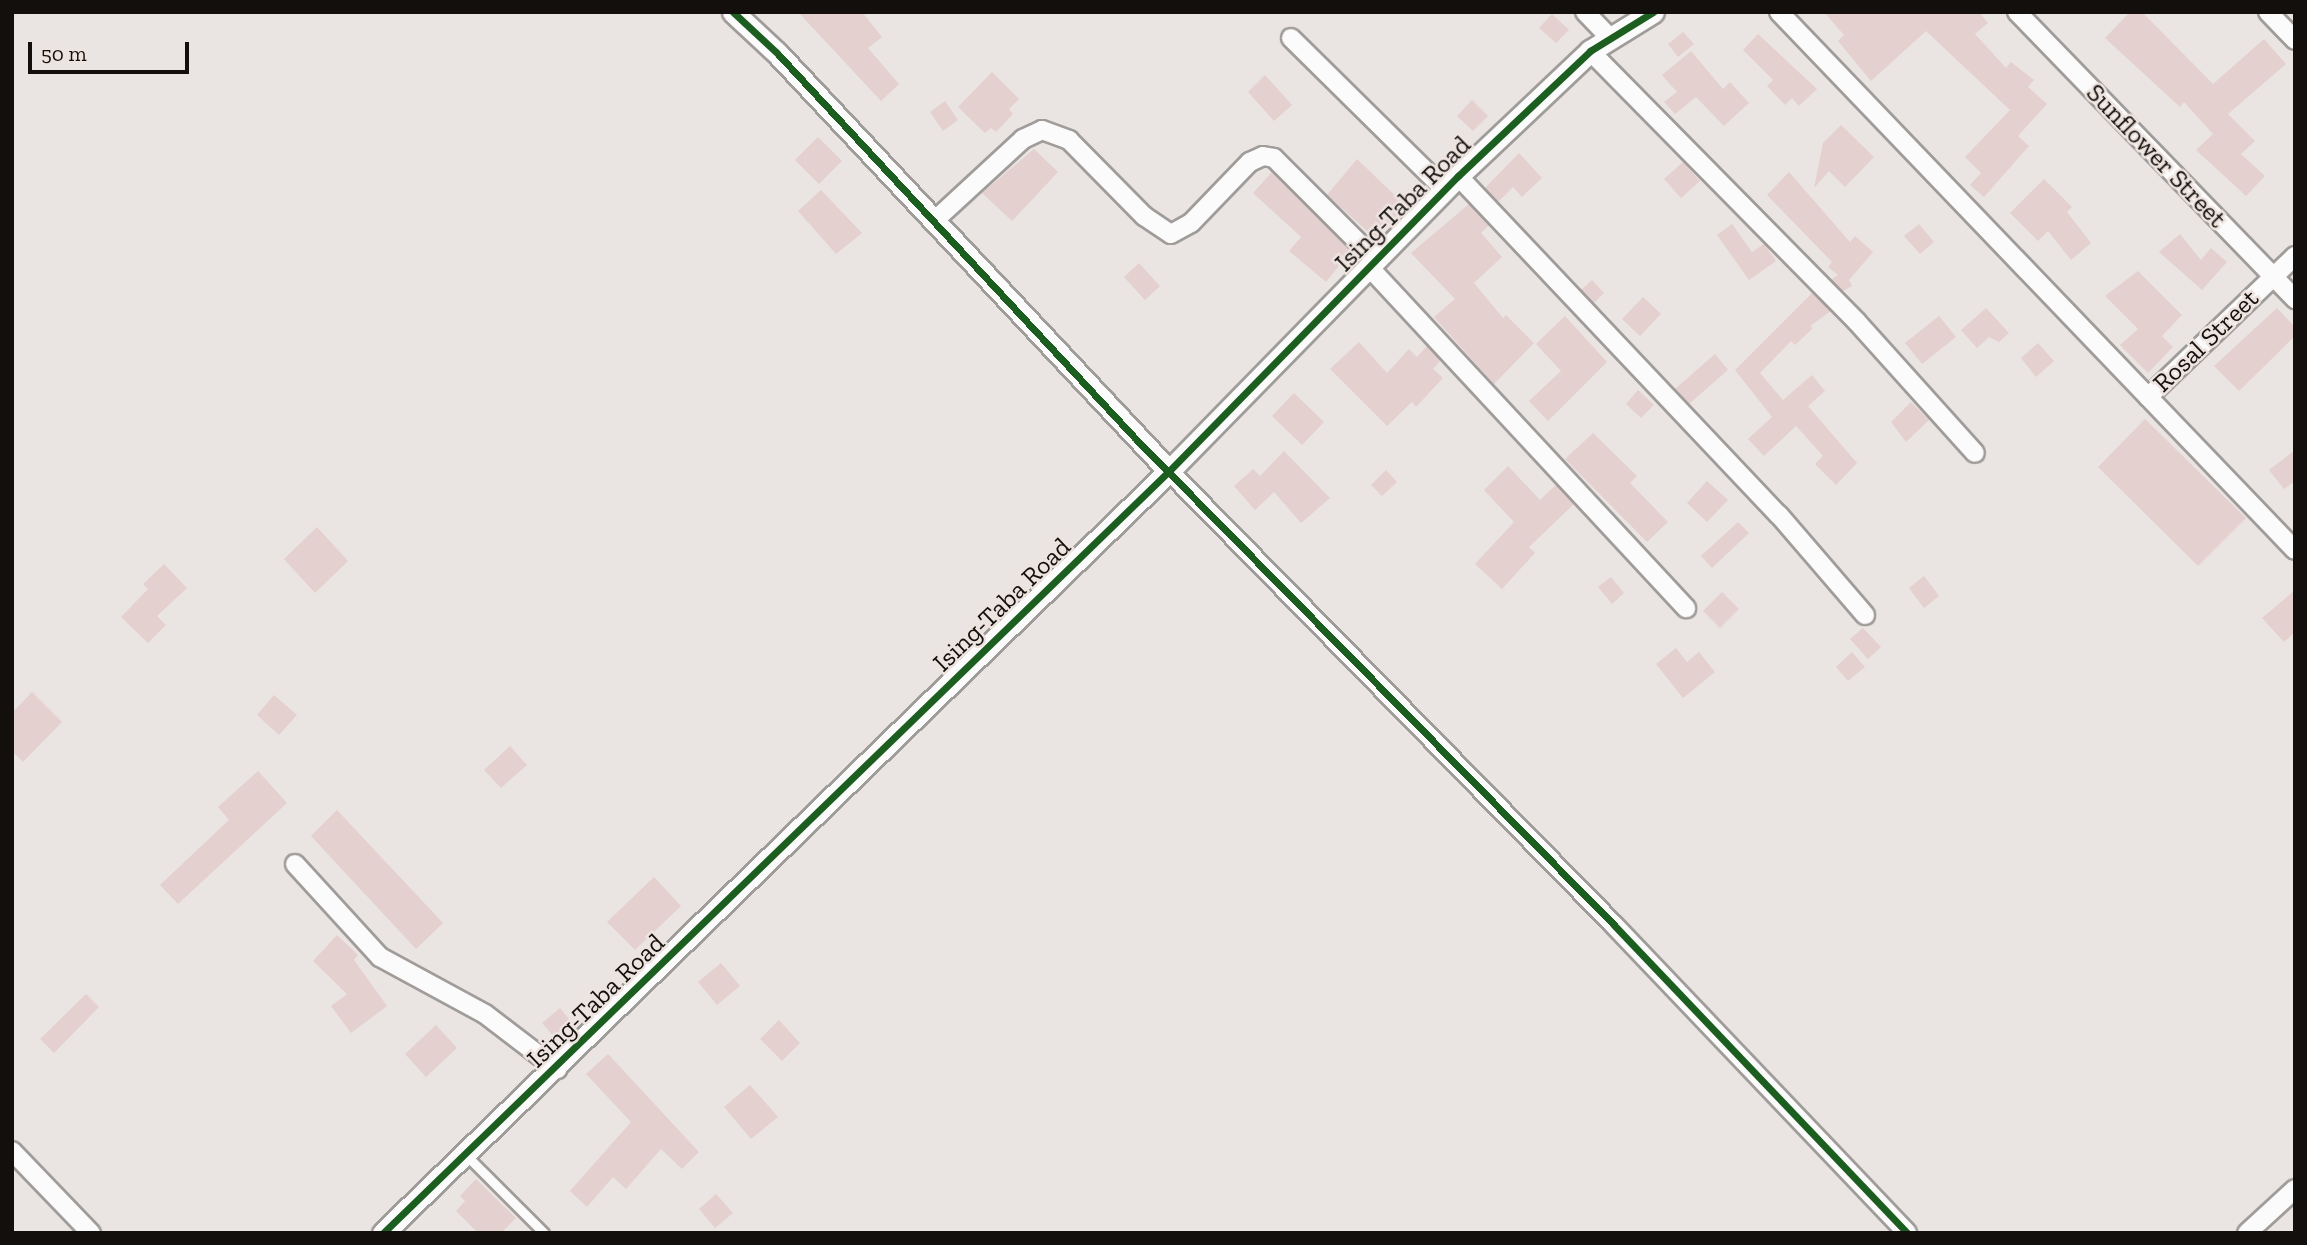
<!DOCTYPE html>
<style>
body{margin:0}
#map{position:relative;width:2307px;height:1245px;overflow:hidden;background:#eae5e2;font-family:"Zilla Slab",serif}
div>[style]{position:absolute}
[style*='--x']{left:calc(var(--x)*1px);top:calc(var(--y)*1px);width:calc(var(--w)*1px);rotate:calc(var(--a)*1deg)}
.building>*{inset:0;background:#e4d0ce}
.roads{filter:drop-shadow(2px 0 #a09c9a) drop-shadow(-2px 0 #a09c9a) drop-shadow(0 2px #a09c9a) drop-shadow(0 -2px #a09c9a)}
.service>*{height:9px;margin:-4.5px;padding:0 4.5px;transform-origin:4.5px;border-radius:4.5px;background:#fcfbfb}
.minor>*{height:18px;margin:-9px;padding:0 9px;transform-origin:9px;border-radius:9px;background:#fcfbfb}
.tertiary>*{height:21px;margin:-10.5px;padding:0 10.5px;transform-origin:10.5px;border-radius:10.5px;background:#fcfbfb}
.cycleway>*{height:7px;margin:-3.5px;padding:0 3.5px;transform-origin:3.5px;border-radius:3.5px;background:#1b5e20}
span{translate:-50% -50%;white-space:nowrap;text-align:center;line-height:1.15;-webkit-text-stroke:5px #eee4df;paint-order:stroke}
.street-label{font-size:26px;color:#120f0d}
.frame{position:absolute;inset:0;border:14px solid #120f0d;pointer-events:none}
.scale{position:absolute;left:28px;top:42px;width:161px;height:32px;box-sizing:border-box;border:4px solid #120f0d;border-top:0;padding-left:9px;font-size:21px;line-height:24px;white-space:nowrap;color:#120f0d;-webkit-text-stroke:5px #eee4df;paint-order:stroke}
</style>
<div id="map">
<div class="building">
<i style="clip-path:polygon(798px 12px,862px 12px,882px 37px,868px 48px,899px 84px,881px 101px)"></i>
<i style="clip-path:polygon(1824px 12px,1979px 12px,1988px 23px,1975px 34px,2006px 68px,2011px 62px,2034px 80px,2028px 87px,2047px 104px,2018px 136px,2029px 146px,1984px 197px,1970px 185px,1981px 173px,1965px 157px,2010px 110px,1926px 31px,1871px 81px,1838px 41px,1844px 35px)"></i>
<i style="clip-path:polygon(2130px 12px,2142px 12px,2213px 84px,2264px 39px,2286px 64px,2228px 114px,2255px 141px,2241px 154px,2265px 176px,2246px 196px,2196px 150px,2213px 134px,2184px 102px,2180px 107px,2105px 38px)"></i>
<i style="clip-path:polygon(1552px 14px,1569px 30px,1556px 43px,1539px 28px)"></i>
<i style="clip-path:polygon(1683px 32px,1694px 44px,1678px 57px,1668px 44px)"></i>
<i style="clip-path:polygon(1758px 34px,1817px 89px,1799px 106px,1792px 98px,1785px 105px,1767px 86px,1773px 80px,1743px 50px)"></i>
<i style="clip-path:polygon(1691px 51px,1723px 89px,1730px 82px,1749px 103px,1724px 126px,1696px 97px,1675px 114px,1664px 102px,1677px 92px,1662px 75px)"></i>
<i style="clip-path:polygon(992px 72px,1019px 99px,1009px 109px,1013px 114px,996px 132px,991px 128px,985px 133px,958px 107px)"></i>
<i style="clip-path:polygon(1265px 75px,1292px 105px,1274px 121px,1248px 92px)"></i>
<i style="clip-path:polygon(1472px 100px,1488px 116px,1473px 131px,1457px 116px)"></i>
<i style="clip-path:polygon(945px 101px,958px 120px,943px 131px,930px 112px)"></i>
<i style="clip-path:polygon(1841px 125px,1874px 157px,1845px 187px,1829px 171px,1814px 188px,1823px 143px)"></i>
<i style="clip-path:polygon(818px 137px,842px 161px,819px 184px,795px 160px)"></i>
<i style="clip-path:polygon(1034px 149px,1058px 172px,1012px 221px,982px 193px)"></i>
<i style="clip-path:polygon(1519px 153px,1542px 178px,1522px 197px,1513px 187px,1498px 202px,1485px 188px)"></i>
<i style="clip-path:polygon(1357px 159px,1406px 206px,1376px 239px,1327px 195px)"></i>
<i style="clip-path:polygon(1683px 162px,1700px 181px,1681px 198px,1664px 179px)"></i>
<i style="clip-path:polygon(1272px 172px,1351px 251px,1326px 282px,1289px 251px,1301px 237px,1253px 193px)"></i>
<i style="clip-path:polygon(1789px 172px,1850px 242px,1855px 236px,1873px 252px,1849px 280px,1852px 286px,1843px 291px,1831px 280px,1838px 275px,1828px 267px,1832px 262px,1767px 195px)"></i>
<i style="clip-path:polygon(2044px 179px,2072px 207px,2067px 212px,2091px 243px,2071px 260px,2048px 231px,2038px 241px,2010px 213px)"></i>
<i style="clip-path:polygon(821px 190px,862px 233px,836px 254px,798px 211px)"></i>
<i style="clip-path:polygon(1469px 204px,1489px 225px,1481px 233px,1502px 257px,1474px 283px,1503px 318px,1506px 315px,1534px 343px,1494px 384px,1434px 317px,1455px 299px,1411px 253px)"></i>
<i style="clip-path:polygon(1732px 224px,1752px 252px,1764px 244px,1776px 261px,1749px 280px,1717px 235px)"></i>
<i style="clip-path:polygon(1919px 224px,1934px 242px,1920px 254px,1904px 236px)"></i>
<i style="clip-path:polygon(2180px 234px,2201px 260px,2211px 248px,2227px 262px,2202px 290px,2159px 252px)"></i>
<i style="clip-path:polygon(1139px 263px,1160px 286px,1145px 300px,1124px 277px)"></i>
<i style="clip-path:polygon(2138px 271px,2182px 315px,2162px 336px,2173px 347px,2148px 373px,2120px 345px,2138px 329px,2105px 296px)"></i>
<i style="clip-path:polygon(1592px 280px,1604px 293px,1594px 303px,1581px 290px)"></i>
<i style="clip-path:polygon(1812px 293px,1831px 311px,1810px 326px,1813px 328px,1795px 345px,1791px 341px,1760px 373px,1783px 400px,1812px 375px,1825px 391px,1808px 406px,1857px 463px,1836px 485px,1815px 464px,1823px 456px,1796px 426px,1764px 456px,1748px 439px,1772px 417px,1735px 370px)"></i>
<i style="clip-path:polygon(1643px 297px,1661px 314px,1640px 336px,1622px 319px)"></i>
<i style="clip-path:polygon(1986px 308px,2009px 333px,1999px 342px,1989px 337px,1977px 348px,1961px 330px)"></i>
<i style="clip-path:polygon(2277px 308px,2295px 327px,2295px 336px,2239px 391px,2214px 366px)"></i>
<i style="clip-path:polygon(1565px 316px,1607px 362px,1548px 421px,1529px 401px,1561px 371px,1536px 344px)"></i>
<i style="clip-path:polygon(1939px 316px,1956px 337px,1922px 364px,1905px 343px)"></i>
<i style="clip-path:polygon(1359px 342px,1387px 373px,1409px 349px,1417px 357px,1427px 346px,1440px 361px,1433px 369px,1443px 378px,1416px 407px,1412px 402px,1387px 426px,1330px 369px)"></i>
<i style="clip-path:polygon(2038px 343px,2054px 361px,2036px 377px,2021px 358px)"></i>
<i style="clip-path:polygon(1715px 354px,1728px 370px,1689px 404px,1675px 389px)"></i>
<i style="clip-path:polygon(1638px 390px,1654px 405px,1641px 418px,1626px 404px)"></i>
<i style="clip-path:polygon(1294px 393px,1324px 422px,1302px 445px,1272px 416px)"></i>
<i style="clip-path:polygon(1911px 402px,1929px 420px,1906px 442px,1891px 422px)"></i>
<i style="clip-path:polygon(2145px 419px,2246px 518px,2198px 566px,2098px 467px)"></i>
<i style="clip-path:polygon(1593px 433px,1637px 476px,1630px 483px,1668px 522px,1647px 542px,1565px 459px)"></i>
<i style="clip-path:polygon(2295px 450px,2295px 481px,2284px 489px,2269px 470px)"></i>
<i style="clip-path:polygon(1284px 451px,1330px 498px,1301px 523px,1274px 492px,1255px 510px,1234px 486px,1253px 469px,1260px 476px)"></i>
<i style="clip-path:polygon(1508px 466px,1540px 500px,1556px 485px,1574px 504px,1529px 547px,1535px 553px,1502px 589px,1475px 564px,1514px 522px,1484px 490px)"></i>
<i style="clip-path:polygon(1386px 470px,1397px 482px,1382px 496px,1371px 485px)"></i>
<i style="clip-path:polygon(1707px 481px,1728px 500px,1707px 522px,1687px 503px)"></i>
<i style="clip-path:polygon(1738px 522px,1749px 533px,1712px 568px,1701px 556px)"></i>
<i style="clip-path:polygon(317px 527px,348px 561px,315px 593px,284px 559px)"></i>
<i style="clip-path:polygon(164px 564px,187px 588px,157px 616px,166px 625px,148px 643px,121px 617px,148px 589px,143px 584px)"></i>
<i style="clip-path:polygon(1924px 576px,1939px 596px,1924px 608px,1909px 588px)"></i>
<i style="clip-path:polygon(1611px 577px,1624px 593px,1612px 604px,1598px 587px)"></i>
<i style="clip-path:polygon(2295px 590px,2295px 632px,2284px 642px,2262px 618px)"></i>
<i style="clip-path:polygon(1722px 592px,1739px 609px,1720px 628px,1703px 611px)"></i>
<i style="clip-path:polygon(1863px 628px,1881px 647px,1868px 659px,1850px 639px)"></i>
<i style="clip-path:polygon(1676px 648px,1687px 662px,1699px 652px,1715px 672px,1683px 698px,1656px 664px)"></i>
<i style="clip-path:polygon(1852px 652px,1865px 667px,1848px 681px,1836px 667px)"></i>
<i style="clip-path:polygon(32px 692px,62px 722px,23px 762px,12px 751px,12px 713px)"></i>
<i style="clip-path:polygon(274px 695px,297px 715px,279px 735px,257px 715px)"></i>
<i style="clip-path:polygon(510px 746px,527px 765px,501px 788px,484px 770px)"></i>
<i style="clip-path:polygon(258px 771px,287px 803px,178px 904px,160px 885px,229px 820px,218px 807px)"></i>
<i style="clip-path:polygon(337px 810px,443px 923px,416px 949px,311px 836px)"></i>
<i style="clip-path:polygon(654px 877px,681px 906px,635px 950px,607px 922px)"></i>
<i style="clip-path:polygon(337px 935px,358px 955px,354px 960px,387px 1006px,351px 1033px,331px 1006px,347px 994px,313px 961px)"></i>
<i style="clip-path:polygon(721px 963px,740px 986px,717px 1005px,698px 982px)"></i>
<i style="clip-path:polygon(86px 994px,99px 1007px,54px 1053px,40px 1039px)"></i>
<i style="clip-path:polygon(560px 1008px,573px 1024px,556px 1039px,542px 1023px)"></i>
<i style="clip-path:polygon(779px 1020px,800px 1043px,782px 1061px,760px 1039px)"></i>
<i style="clip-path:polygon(436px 1025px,457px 1048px,426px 1077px,405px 1054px)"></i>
<i style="clip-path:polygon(608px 1054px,699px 1152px,682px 1169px,661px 1149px,626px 1189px,613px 1177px,587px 1207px,570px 1191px,631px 1122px,586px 1074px)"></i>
<i style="clip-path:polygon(750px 1085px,778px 1117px,751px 1139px,724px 1107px)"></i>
<i style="clip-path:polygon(476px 1179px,516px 1218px,501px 1233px,478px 1233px,456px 1211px,465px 1201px,460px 1196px)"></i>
<i style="clip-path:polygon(716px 1194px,733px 1213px,715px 1228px,699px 1209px)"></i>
</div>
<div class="roads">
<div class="service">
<i style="--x:466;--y:1155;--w:110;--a:45"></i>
</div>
<div class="minor">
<i style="--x:1585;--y:12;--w:36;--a:46"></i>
<i style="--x:1779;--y:12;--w:745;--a:46.2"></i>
<i style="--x:2017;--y:12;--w:400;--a:45.9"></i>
<i style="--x:2268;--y:12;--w:39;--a:46"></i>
<i style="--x:1291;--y:38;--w:216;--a:44.6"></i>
<i style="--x:1590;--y:51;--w:380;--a:45.4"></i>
<i style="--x:1857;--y:322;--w:176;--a:48"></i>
<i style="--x:1458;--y:176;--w:467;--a:46.6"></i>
<i style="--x:1779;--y:515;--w:132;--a:49.3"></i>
<i style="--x:933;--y:222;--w:122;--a:-42.7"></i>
<i style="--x:1023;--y:139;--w:21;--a:-25"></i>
<i style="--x:1042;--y:130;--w:29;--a:20"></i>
<i style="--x:1069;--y:140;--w:107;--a:45.4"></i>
<i style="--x:1144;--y:216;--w:32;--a:34"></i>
<i style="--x:1171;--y:234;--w:23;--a:-29"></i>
<i style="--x:1191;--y:223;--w:85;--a:-46"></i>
<i style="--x:1250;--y:162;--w:14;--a:-25"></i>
<i style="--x:1263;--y:156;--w:11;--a:10"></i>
<i style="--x:1274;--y:158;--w:144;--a:45"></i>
<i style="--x:1369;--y:267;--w:466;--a:47.1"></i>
<i style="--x:2148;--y:397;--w:204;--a:-43.8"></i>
<i style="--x:1169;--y:471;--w:636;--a:45.57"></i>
<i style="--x:1614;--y:925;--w:425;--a:46.4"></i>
<i style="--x:295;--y:864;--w:126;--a:47.6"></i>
<i style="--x:380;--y:957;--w:119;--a:28.5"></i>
<i style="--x:485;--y:1014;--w:91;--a:37.4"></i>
<i style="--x:12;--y:1151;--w:114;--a:46.1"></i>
<i style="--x:2247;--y:1233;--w:65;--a:-42.5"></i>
</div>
<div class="tertiary">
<i style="--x:733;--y:12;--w:60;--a:43"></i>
<i style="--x:777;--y:53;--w:573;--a:46.84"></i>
<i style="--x:383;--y:1233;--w:1095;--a:-44.11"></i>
<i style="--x:1169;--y:471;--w:413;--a:-45.6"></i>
<i style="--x:1458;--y:176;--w:182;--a:-43.4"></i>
<i style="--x:1590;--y:51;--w:74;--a:-31.8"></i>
</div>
</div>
<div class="cycleway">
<i style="--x:733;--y:12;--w:60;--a:43"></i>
<i style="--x:777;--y:53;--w:524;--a:47.09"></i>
<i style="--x:1134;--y:437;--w:685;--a:45.47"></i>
<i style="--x:1614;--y:925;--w:425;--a:46.4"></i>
<i style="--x:383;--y:1233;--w:1095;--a:-44.11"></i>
<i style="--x:1169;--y:471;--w:413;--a:-45.6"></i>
<i style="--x:1458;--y:176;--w:182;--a:-43.4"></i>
<i style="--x:1590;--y:51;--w:74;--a:-31.8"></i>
</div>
<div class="street-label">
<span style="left:2156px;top:156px;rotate:46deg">Sunflower Street</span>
<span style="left:1403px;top:204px;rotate:-45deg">Ising-Taba Road</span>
<span style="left:2206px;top:341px;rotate:-44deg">Rosal Street</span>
<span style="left:1002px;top:605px;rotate:-44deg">Ising-Taba Road</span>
<span style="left:596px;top:1001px;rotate:-44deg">Ising-Taba Road</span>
</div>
<div class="frame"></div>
<div class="scale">50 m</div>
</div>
